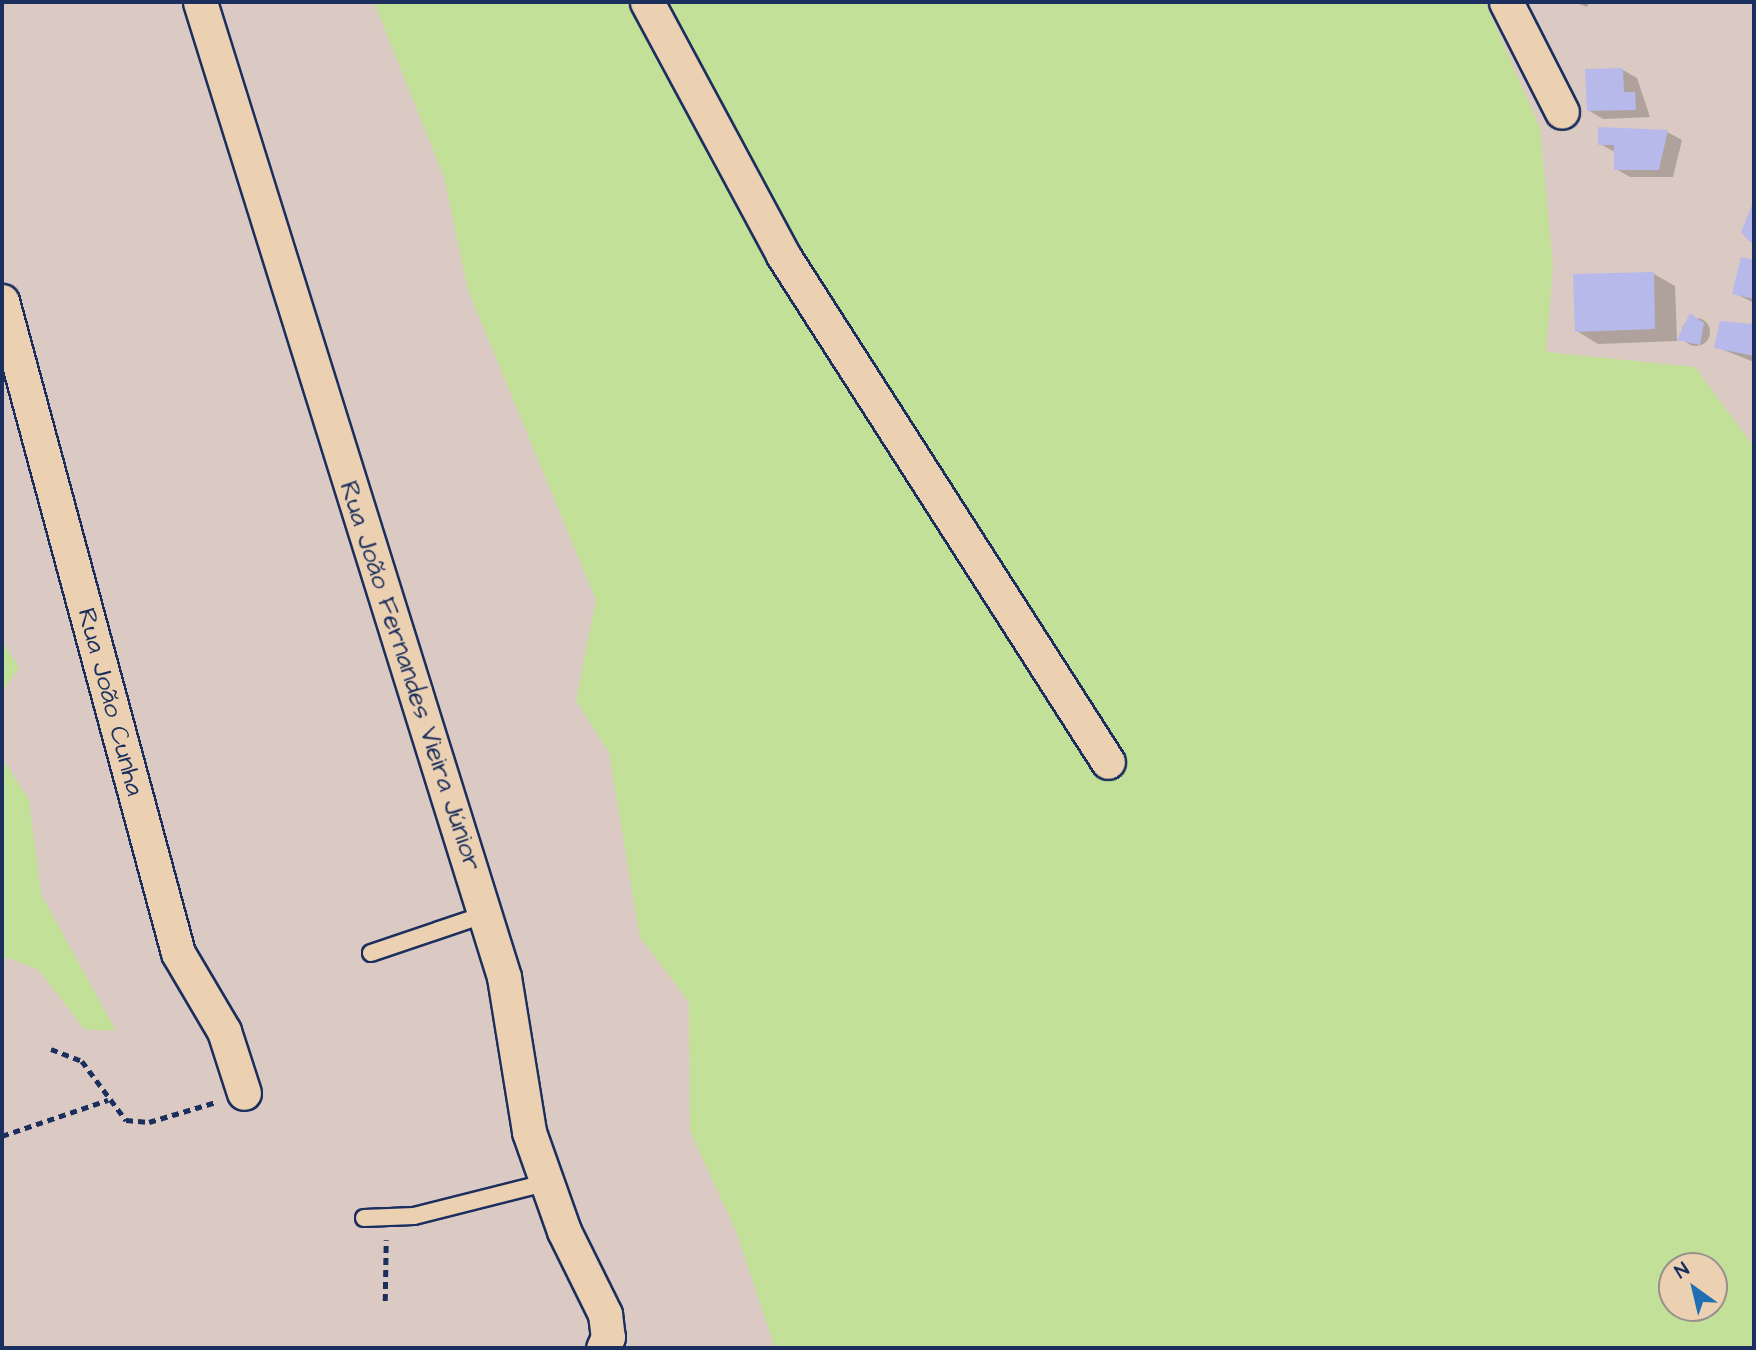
<!DOCTYPE html>
<meta charset="utf-8">
<style>
body{margin:0}
#map{position:relative;width:1756px;height:1350px;overflow:hidden;background:#dbcac3;font-family:"Architects Daughter",sans-serif}
div>[style]{position:absolute}
[style*='--x']{left:calc(var(--x)*1px);top:calc(var(--y)*1px);width:calc(var(--w)*1px);rotate:calc(var(--a)*1deg)}
.green>*{inset:0;background:#c2e098}
.shadow>*{inset:0;background:#0003}
.round{border-radius:50%}
.building>*{inset:0;background:#b7b9eb}
.path>*{height:4.5px;margin-top:-2.25px;transform-origin:0;background:repeating-linear-gradient(90deg,#1b2f5e 0 7px,transparent 0 12px)}
.roads{filter:drop-shadow(2px 0 #1b2f5e) drop-shadow(-2px 0 #1b2f5e) drop-shadow(0 2px #1b2f5e) drop-shadow(0 -2px #1b2f5e)}
.lane>*{height:16px;margin:-8px;padding:0 8px;transform-origin:8px;border-radius:8px;background:#ebd1b2}
.street>*{height:33px;margin:-16.5px;padding:0 16.5px;transform-origin:16.5px;border-radius:16.5px;background:#ebd1b2}
span{translate:-50% -50%;white-space:nowrap;text-align:center;line-height:1.15;-webkit-text-stroke:5px #ebd1b2;paint-order:stroke}
.street-label{font-size:26px;color:#1b2f5e}
.frame{position:absolute;inset:0;border:4px solid #1b2f5e;pointer-events:none}
.north{position:absolute;left:1658px;top:1252px;width:70px;height:70px;box-sizing:border-box;background:#ebd1b2;border:2px solid #989090;border-radius:50%;rotate:326deg;font-size:19px;font-weight:700;line-height:28px;text-align:center;color:#1b2f5e}
.north::after{content:'';display:block;margin:auto;width:24px;height:32px;background:#1f6fb2;clip-path:polygon(50% 0,100% 100%,50% 72%,0 100%)}
</style>
<div id="map">
<div class="green">
<i style="clip-path:polygon(evenodd,374px 2px,1485px 2px,1540px 128px,1553px 266px,1546px 352px,1695px 367px,1754px 447px,1754px 1348px,775px 1348px,736px 1231px,690px 1131px,689px 1002px,640px 937px,609px 753px,576px 700px,596px 600px,468px 290px,444px 177px,374px 2px,1672px 1266px,1714px 1266px,1714px 1308px,1672px 1308px,1672px 1266px)"></i>
<i style="clip-path:polygon(2px 640px,19px 668px,2px 691px)"></i>
<i style="clip-path:polygon(2px 758px,29px 800px,41px 894px,116px 1031px,84px 1029px,39px 970px,2px 956px)"></i>
</div>
<div class="shadow">
<i style="clip-path:polygon(1573px 2px,1589px 2px,1587px 7px)"></i>
<i style="clip-path:polygon(1623px 70px,1637px 78px,1650px 117px,1603px 119px,1588px 110px)"></i>
<i style="clip-path:polygon(1667px 132px,1682px 140px,1673px 177px,1630px 177px,1616px 169px,1615px 152px,1600px 144px)"></i>
<i style="clip-path:polygon(1742px 259px,1754px 262px,1754px 303px,1734px 293px)"></i>
<i style="clip-path:polygon(1654px 274px,1675px 286px,1677px 341px,1598px 344px,1577px 331px)"></i>
<i class="round" style="left:1682px;top:318px;width:28px;height:28px"></i>
<i style="clip-path:polygon(1754px 318px,1754px 362px,1716px 347px,1752px 326px)"></i>
</div>
<div class="building">
<i style="clip-path:polygon(1623px 68px,1624px 92px,1635px 92px,1636px 110px,1587px 111px,1585px 69px)"></i>
<i style="clip-path:polygon(1598px 127px,1668px 130px,1659px 170px,1614px 170px,1614px 145px,1598px 145px)"></i>
<i style="clip-path:polygon(1754px 200px,1754px 242px,1750px 242px,1741px 232px)"></i>
<i style="clip-path:polygon(1741px 257px,1754px 260px,1754px 299px,1732px 294px)"></i>
<i style="clip-path:polygon(1654px 272px,1655px 329px,1575px 332px,1573px 274px)"></i>
<i style="clip-path:polygon(1690px 313px,1704px 323px,1700px 345px,1677px 340px)"></i>
<i style="clip-path:polygon(1754px 315px,1754px 356px,1714px 348px,1720px 321px,1751px 324px)"></i>
</div>
<div class="path">
<i style="--x:51;--y:1049;--w:33;--a:21"></i>
<i style="--x:82;--y:1061;--w:74;--a:53.3"></i>
<i style="--x:126;--y:1120;--w:23;--a:5"></i>
<i style="--x:149;--y:1122;--w:70;--a:-16.6"></i>
<i style="--x:2;--y:1136;--w:112;--a:-18.8"></i>
<i style="--x:385;--y:1301;--w:61;--a:-89.1"></i>
</div>
<div class="roads">
<div class="lane">
<i style="--x:371;--y:953;--w:121;--a:-18.7"></i>
<i style="--x:364;--y:1218;--w:50;--a:-2.3"></i>
<i style="--x:414;--y:1216;--w:135;--a:-14.1"></i>
</div>
<div class="street">
<i style="--x:200;--y:2;--w:1021;--a:72.68"></i>
<i style="--x:504;--y:977;--w:157;--a:80.8"></i>
<i style="--x:529;--y:1132;--w:105;--a:70.5"></i>
<i style="--x:564;--y:1231;--w:93;--a:63.7"></i>
<i style="--x:605;--y:1314;--w:23;--a:83"></i>
<i style="--x:608;--y:1337;--w:12;--a:114"></i>
<i style="--x:647;--y:2;--w:287;--a:61.7"></i>
<i style="--x:783;--y:255;--w:602;--a:57.34"></i>
<i style="--x:1506;--y:2;--w:123;--a:63"></i>
<i style="--x:2;--y:301;--w:675;--a:74.89"></i>
<i style="--x:178;--y:953;--w:91;--a:59.5"></i>
<i style="--x:224;--y:1031;--w:65;--a:72.1"></i>
</div>
</div>
<div class="street-label">
<span style="left:410px;top:676px;rotate:72deg">Rua João Fernandes Vieira Júnior</span>
<span style="left:110px;top:702px;rotate:75deg">Rua João Cunha</span>
</div>
<div class="frame"></div>
<div class="north">N</div>
</div>
